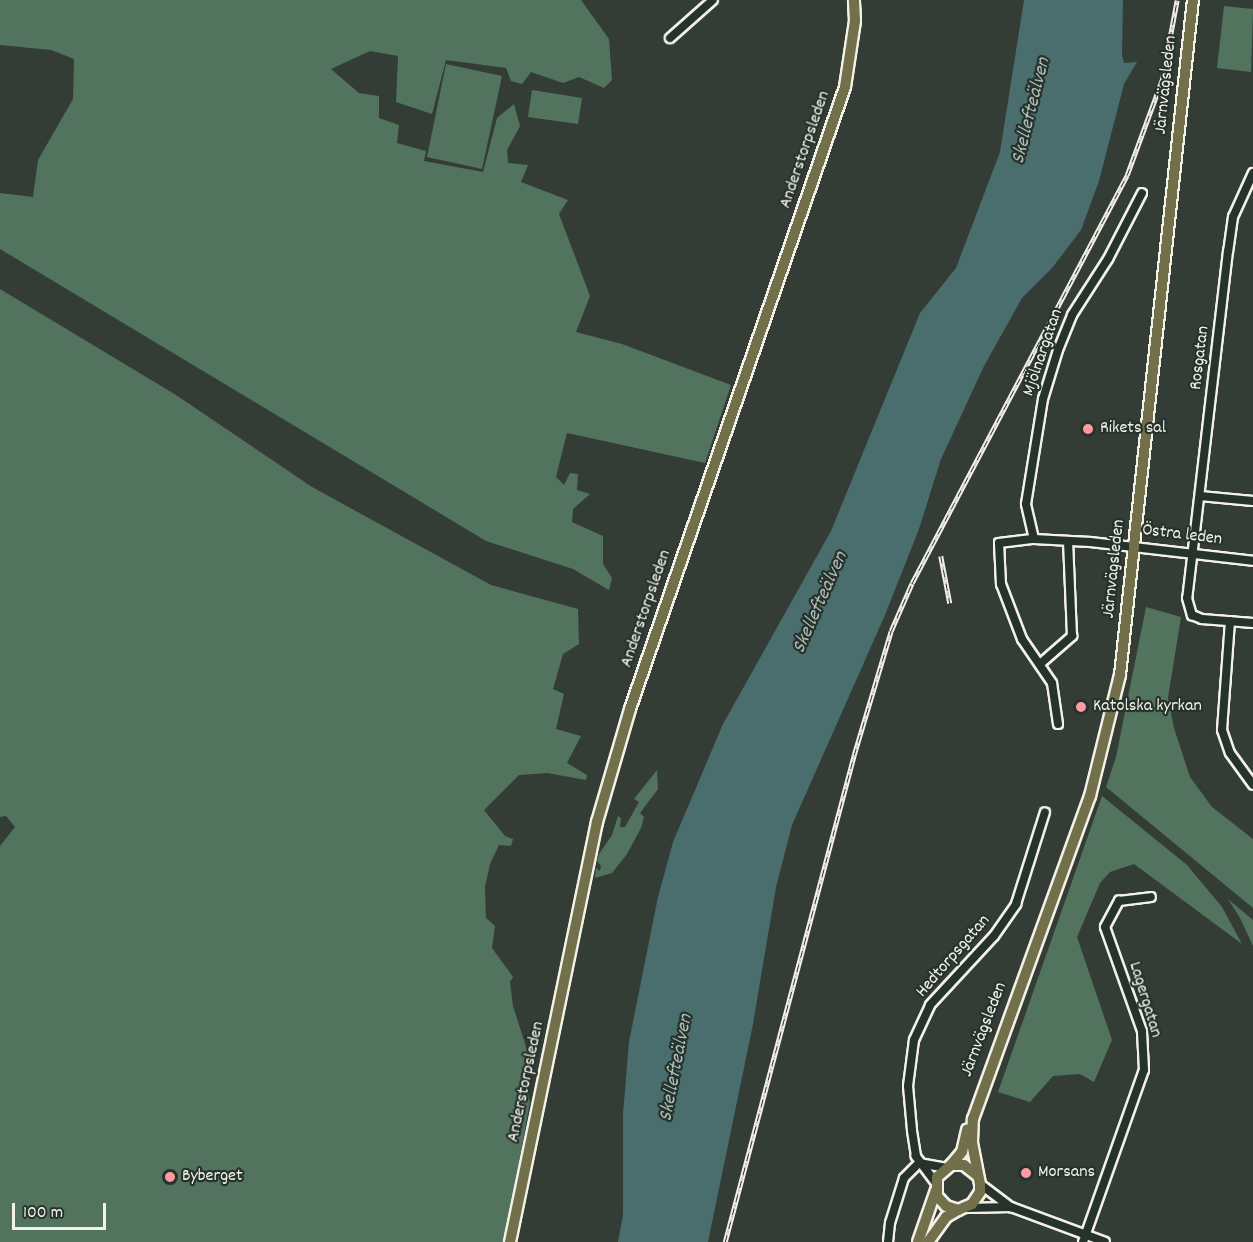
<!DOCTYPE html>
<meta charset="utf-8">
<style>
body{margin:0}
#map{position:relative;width:1253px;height:1242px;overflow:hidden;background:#343d35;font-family:Dekko,sans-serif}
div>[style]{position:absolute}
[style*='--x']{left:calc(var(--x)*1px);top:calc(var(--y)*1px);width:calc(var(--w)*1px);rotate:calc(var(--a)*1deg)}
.green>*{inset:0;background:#52735d}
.water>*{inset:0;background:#496e6d}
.roads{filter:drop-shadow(2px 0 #f4f1e8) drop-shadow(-2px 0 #f4f1e8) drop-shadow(0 2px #f4f1e8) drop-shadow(0 -2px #f4f1e8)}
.minor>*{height:8px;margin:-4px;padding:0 4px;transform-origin:4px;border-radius:4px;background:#26332d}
.major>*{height:10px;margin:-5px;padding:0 5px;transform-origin:5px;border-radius:5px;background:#71704a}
.rail>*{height:4.5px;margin-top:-2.25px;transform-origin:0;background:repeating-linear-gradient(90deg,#26332d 0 7px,#f4f1e8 0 14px);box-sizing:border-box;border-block:2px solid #f4f1e8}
.dots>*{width:16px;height:16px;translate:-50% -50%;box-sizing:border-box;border:3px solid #26332d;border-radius:50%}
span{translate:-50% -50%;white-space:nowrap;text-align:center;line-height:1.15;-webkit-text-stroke:4.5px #26332d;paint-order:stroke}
.street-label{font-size:18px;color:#f4f1e8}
.poi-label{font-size:18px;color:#f4f1e8}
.left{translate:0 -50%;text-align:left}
.water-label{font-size:20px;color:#b0bdb7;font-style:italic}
.scale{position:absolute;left:12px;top:1203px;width:94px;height:27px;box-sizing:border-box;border:3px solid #f4f1e8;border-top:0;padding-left:8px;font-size:18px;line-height:21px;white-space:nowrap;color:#f4f1e8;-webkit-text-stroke:4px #26332d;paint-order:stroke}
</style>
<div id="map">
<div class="green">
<i style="clip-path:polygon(0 0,581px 0,609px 39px,612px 80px,604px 88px,579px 77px,563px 83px,531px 72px,522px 84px,511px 81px,506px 68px,446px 60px,432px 114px,396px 102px,398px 56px,370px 51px,331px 69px,359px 93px,379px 96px,379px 118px,399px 125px,397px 143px,426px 151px,424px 161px,483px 172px,497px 118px,514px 104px,520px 126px,507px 150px,508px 163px,528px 165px,521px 182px,568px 200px,559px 214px,590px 296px,576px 332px,622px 344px,731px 385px,705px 463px,567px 433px,556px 477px,564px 485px,570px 473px,578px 474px,577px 490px,590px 494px,573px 509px,572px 522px,603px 536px,603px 564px,612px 578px,609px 590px,573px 569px,486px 541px,0 249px,0 193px,33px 197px,38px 160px,73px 99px,74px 59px,51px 50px,0 45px)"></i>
<i style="clip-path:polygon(1224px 6px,1253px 9px,1251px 72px,1217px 68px)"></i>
<i style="clip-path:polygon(446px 64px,502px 76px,482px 169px,427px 157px)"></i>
<i style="clip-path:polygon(532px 90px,582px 98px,578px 124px,528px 117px)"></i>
<i style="clip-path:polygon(0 289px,176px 395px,312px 487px,491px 585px,578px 609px,579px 644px,563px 654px,553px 689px,564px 694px,556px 729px,581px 736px,567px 763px,587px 775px,586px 780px,547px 773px,519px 775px,484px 810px,505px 836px,513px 839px,511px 846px,499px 845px,490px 864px,485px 887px,486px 918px,495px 926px,492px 948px,513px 977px,510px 982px,513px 1006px,528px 1053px,524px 1078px,530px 1101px,505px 1242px,0 1242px,0 846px,15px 827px,6px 816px,0 817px)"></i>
<i style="clip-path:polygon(1146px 607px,1181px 617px,1168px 698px,1174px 728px,1190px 777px,1212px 807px,1253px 839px,1253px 908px,1106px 787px,1116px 757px)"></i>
<i style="clip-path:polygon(657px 770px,658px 789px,640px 813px,644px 817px,641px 828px,627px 854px,612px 873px,595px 878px,596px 868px,600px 871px,601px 866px,597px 861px,599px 854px,612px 835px,618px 816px,621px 818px,620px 827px,625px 827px,639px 802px,634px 799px)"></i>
<i style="clip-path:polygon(1102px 796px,1187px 865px,1222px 907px,1242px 944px,1134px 864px,1110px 872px,1100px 883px,1077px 937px,1112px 1040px,1094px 1082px,1080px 1074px,1053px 1076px,1030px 1102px,998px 1092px)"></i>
<i style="clip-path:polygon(1228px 899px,1253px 920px,1253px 946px,1240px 918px)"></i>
</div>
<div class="water">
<i style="clip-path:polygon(1024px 0,1123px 0,1122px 55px,1124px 63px,1137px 62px,1124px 84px,1099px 181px,1081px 230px,1052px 268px,1022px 298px,984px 366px,941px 459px,919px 529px,885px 615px,792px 825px,776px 887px,753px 1024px,708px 1242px,618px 1242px,623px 1215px,623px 1114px,629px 1042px,658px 897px,673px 842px,723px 724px,831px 531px,920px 313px,956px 268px,1000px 152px)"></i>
</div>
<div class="roads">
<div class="minor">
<i style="--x:670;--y:38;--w:57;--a:-41.5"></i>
<i style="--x:1253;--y:173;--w:48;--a:114.4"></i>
<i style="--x:1233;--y:217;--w:34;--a:98"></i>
<i style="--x:1228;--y:251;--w:349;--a:96.7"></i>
<i style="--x:1187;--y:598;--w:18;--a:74"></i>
<i style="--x:1192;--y:615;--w:11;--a:22"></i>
<i style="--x:1202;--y:619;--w:51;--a:4.5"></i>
<i style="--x:1200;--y:496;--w:53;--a:5.4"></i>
<i style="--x:1034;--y:539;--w:36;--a:-103"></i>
<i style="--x:1026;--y:504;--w:106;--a:-80.8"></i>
<i style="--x:1043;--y:399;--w:51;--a:-73"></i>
<i style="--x:1058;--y:350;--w:38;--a:-68"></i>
<i style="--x:1072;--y:315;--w:67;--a:-57.3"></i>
<i style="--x:1108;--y:259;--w:74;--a:-62.7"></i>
<i style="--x:1230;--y:621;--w:109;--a:94.2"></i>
<i style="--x:1222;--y:730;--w:24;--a:71"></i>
<i style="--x:1230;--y:753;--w:39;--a:54"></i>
<i style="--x:1040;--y:664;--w:43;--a:-41.2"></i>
<i style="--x:1072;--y:636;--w:95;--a:-92.4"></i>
<i style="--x:1058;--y:724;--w:41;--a:-98.3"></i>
<i style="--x:1052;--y:683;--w:53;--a:-124.3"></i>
<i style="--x:1022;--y:639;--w:59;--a:-110.9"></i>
<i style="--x:1001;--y:584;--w:41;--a:-92.8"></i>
<i style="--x:999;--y:543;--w:35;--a:-7"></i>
<i style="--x:1034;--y:539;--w:56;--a:3.1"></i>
<i style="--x:1090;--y:542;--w:164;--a:6.6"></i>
<i style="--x:919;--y:1163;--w:27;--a:10"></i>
<i style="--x:936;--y:1183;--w:34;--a:-127"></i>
<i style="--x:916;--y:1156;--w:26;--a:-99"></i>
<i style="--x:912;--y:1130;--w:44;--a:-95.2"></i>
<i style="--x:908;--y:1086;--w:46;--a:-82.6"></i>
<i style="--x:914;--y:1040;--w:38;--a:-65"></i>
<i style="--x:930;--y:1005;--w:94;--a:-47.2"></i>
<i style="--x:994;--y:936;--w:39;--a:-55"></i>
<i style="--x:1016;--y:904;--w:96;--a:-72.5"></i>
<i style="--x:980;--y:1184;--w:39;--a:37"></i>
<i style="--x:1011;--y:1207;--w:100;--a:20.4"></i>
<i style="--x:965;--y:1208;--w:46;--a:-1.2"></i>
<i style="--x:888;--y:1242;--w:19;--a:-84"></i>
<i style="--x:890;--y:1223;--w:47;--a:-72.7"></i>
<i style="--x:904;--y:1178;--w:21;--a:-45"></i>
<i style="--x:1083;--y:1242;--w:182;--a:-70.5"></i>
<i style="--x:1144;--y:1070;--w:39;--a:-93"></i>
<i style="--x:1142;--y:1031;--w:110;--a:-109.6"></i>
<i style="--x:1105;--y:927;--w:30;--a:-62"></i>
<i style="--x:1119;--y:901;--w:32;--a:-7"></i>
</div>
<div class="major">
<i style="--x:951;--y:1165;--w:17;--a:-50"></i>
<i style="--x:962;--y:1152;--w:23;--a:-77"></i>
<i style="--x:978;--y:1176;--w:18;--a:-142"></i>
<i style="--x:964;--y:1165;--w:13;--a:180"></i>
<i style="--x:951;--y:1165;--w:18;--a:139"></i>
<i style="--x:937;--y:1177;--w:19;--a:90"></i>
<i style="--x:937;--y:1196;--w:13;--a:48"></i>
<i style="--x:946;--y:1206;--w:13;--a:18"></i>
<i style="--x:958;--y:1210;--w:15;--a:-23"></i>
<i style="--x:972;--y:1204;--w:14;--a:-56"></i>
<i style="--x:980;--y:1192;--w:8;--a:-90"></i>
<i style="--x:980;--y:1184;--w:42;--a:-101"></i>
<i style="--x:972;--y:1143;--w:24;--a:-88"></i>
<i style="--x:973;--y:1119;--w:344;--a:-70.1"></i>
<i style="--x:1090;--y:796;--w:125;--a:-76.1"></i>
<i style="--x:1120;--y:675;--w:679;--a:-83.83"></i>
<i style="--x:510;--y:1242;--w:429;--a:-78.3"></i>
<i style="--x:597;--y:822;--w:118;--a:-73.7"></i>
<i style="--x:630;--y:709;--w:658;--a:-70.93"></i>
<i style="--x:845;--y:87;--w:67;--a:-81.4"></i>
<i style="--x:855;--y:21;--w:21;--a:-93"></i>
<i style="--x:918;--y:1242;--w:55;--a:-70.9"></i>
<i style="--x:928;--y:1242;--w:31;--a:-54"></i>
<i style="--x:946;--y:1217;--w:14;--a:-30"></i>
</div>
</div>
<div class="rail">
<i style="--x:941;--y:556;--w:48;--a:79.2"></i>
<i style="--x:725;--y:1242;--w:504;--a:-75.16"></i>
<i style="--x:854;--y:755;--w:129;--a:-73.4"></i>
<i style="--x:891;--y:631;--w:52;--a:-66.4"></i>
<i style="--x:912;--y:583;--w:461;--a:-62.2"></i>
<i style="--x:1127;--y:175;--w:101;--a:-69.8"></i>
<i style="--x:1162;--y:80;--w:81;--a:-79.4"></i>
</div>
<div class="dots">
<i style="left:1088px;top:429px;background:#ff9aa2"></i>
<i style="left:1081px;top:707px;background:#ff9aa2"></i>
<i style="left:1026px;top:1173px;background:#ff9aa2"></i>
<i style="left:170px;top:1177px;background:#ff9aa2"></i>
</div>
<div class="street-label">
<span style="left:1167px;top:85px;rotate:-84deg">Järnvägsleden</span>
<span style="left:806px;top:150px;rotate:-71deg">Anderstorpsleden</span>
<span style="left:1044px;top:353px;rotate:-71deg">Mjölnargatan</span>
<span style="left:1201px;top:358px;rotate:-83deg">Rosgatan</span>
<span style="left:1182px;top:536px;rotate:7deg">Östra leden</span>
<span style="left:1115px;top:569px;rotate:-84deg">Järnvägsleden</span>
<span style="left:647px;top:609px;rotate:-71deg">Anderstorpsleden</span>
<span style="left:954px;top:957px;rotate:-49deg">Hedtorpsgatan</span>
<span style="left:1144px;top:1000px;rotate:73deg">Lagergatan</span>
<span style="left:985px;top:1030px;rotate:-69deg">Järnvägsleden</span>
<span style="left:527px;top:1082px;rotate:-78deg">Anderstorpsleden</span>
</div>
<div class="poi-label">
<span class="left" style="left:1100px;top:429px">Rikets sal</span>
<span class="left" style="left:1093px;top:707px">Katolska kyrkan</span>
<span class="left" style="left:1038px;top:1173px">Morsans</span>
<span class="left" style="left:182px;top:1177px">Byberget</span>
</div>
<div class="water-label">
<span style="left:1032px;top:111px;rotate:-76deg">Skellefteälven</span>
<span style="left:821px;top:603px;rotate:-66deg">Skellefteälven</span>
<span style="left:677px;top:1068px;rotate:-79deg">Skellefteälven</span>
</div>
<div class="scale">100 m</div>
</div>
